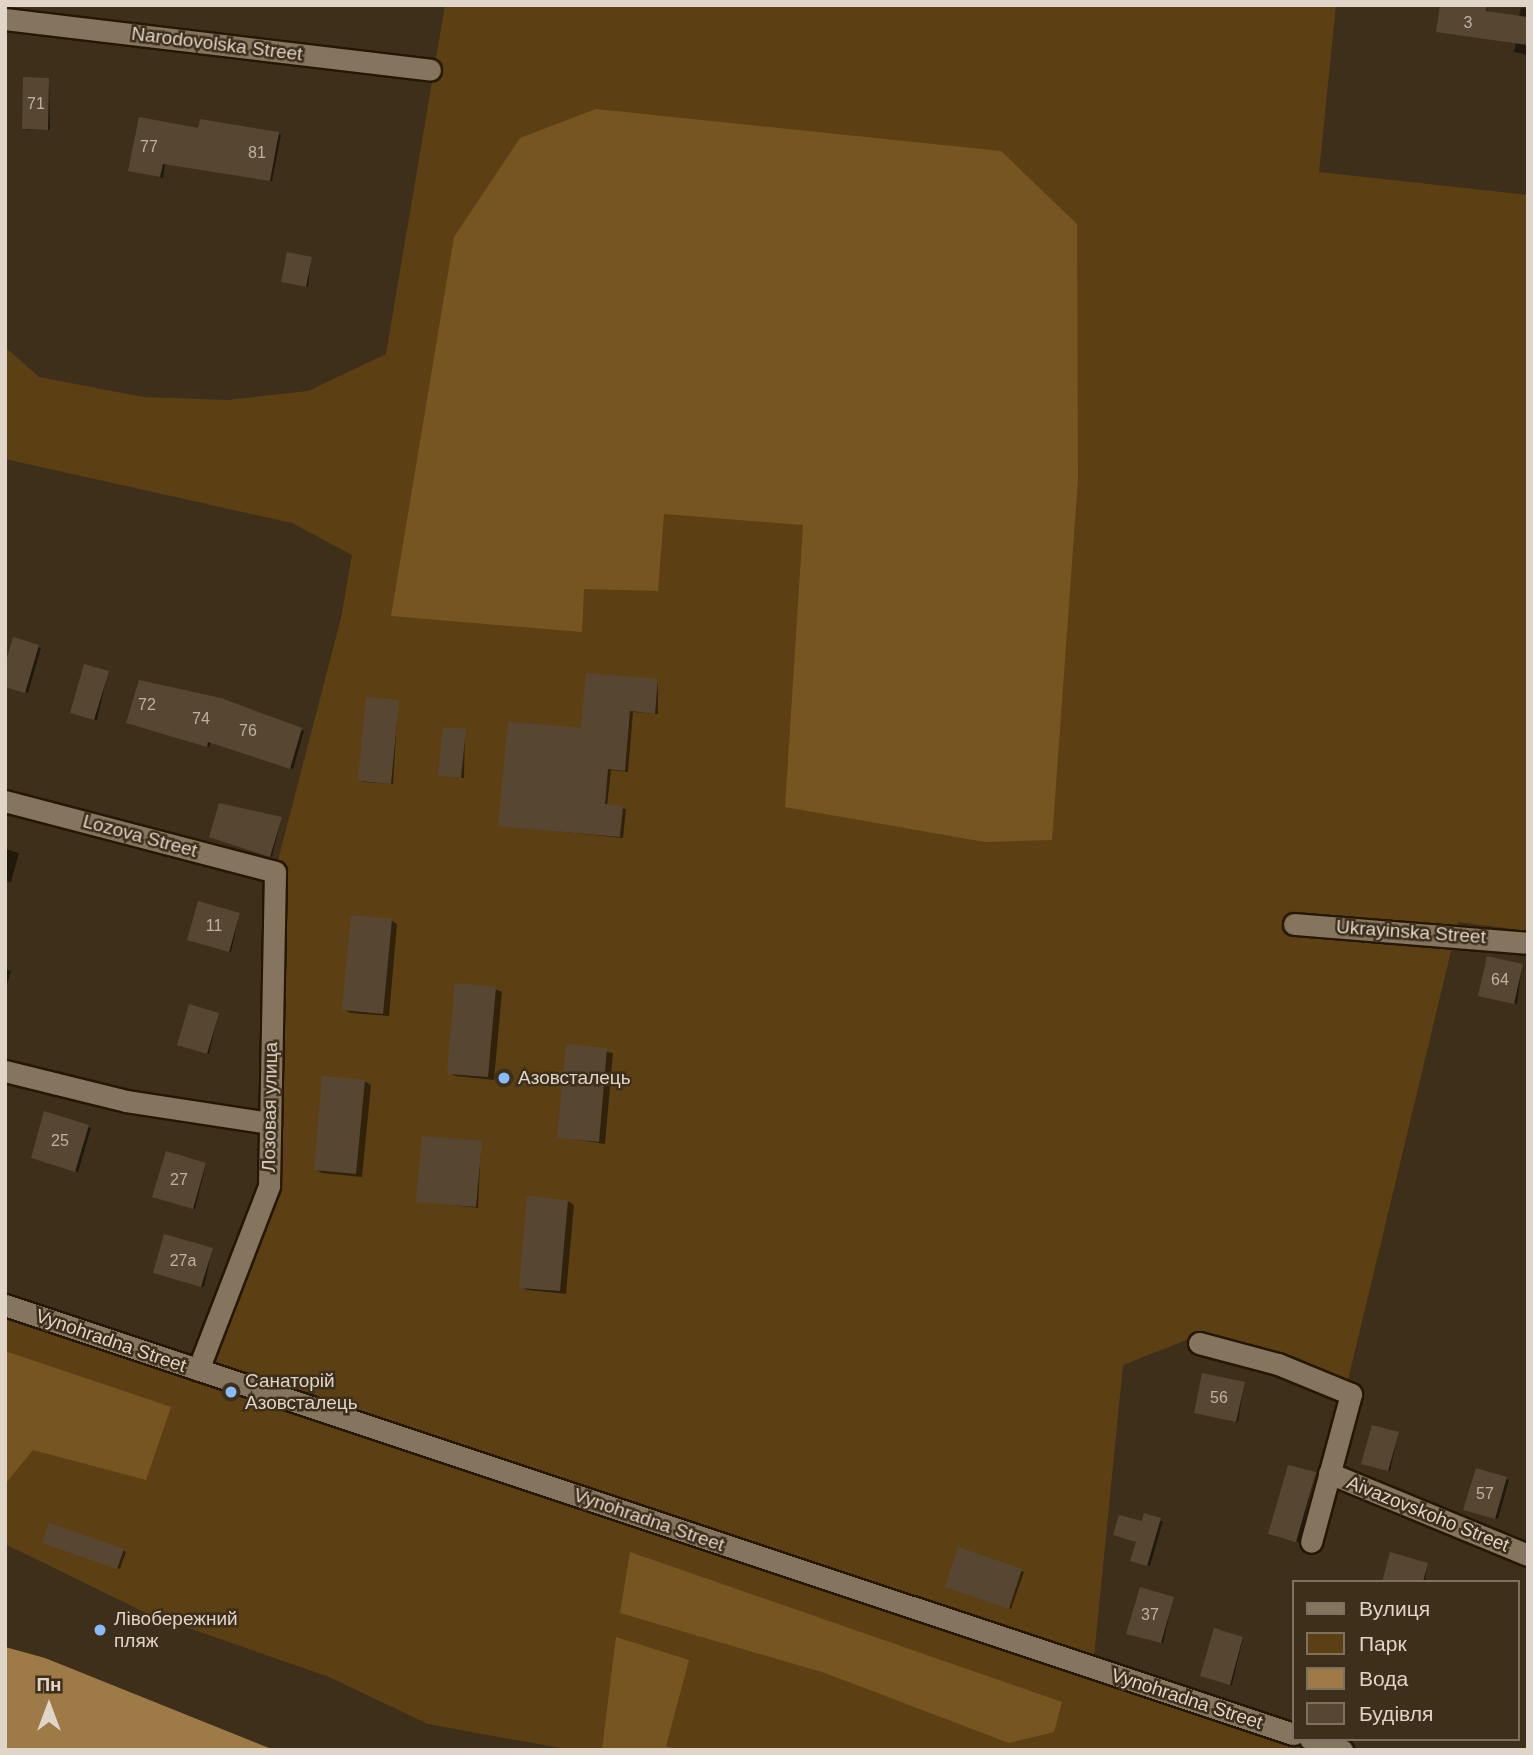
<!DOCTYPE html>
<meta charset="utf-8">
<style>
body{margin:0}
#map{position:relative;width:1533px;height:1755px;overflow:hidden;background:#3e2f1a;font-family:Arial,sans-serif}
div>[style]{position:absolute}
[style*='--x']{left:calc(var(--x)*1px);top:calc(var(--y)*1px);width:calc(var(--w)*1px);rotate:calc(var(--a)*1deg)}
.green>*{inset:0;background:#5c4013}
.forest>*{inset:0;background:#775521}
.water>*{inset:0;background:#9e7a47}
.shadow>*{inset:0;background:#0007}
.building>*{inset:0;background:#574732}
.roads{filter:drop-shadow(2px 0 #251703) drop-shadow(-2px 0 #251703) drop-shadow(0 2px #251703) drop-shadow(0 -2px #251703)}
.street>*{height:21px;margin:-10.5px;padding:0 10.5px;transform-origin:10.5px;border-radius:10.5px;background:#86755e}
.secondary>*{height:21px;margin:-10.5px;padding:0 10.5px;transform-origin:10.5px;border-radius:10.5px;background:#86755e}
.dots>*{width:19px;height:19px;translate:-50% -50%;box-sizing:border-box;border:4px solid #3e2f1a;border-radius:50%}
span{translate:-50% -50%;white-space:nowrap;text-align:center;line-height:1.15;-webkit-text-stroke:5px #3e2f1a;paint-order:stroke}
.number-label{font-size:16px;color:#bdb2a3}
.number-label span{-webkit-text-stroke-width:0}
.street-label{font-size:19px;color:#dfd5c9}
.poi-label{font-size:19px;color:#dfd5c9}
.left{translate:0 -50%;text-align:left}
.frame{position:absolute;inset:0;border:7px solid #dfd5c9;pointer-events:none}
.legend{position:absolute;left:1292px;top:1580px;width:228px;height:161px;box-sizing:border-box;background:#3e2f1a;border:2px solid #7e7160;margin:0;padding:9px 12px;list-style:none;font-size:21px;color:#dfd5c9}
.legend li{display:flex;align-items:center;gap:14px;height:35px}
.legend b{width:35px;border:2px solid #7e7160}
.north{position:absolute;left:14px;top:1671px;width:70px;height:70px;-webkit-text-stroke:5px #3e2f1a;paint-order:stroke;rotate:0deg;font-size:19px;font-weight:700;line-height:28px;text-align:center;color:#dfd5c9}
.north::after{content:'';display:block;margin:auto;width:24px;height:32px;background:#dfd5c9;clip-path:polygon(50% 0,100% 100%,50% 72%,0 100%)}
</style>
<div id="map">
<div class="green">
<i style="clip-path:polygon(445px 5px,1336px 5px,1319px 172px,1528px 195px,1528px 931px,1458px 922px,1347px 1384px,1199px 1335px,1123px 1365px,1093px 1667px,1342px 1750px,571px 1750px,428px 1724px,329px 1677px,146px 1613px,5px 1544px,5px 1305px,198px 1370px,269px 1186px,275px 872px,341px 618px,352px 555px,292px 523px,5px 459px,5px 347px,39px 377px,143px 397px,228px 400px,308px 391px,386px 354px)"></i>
</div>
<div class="forest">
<i style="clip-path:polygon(596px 109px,1001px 151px,1077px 224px,1078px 479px,1052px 840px,985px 842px,785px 807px,803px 525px,664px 514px,658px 591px,584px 589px,582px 632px,391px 616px,454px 237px,520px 138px)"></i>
<i style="clip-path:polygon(5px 1351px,171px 1407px,146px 1480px,33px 1450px,5px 1484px)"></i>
<i style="clip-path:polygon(630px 1552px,1062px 1702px,1054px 1732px,1009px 1743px,825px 1673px,620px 1613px)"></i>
<i style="clip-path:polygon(616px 1637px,689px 1660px,666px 1746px,680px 1750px,602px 1750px)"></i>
</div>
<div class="water">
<i style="clip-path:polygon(5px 1647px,45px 1658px,274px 1750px,5px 1750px)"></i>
</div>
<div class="shadow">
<i style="clip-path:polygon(1487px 6px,1488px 13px,1519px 17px,1521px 8px,1528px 9px,1528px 55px,1514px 52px,1516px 43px,1438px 31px)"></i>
<i style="clip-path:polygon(49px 80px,50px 130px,26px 130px,24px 128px)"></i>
<i style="clip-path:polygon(200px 130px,281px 135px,272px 181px,165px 164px,163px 178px,130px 170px)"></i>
<i style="clip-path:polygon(311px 259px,308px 287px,286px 283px)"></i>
<i style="clip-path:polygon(14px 639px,41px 648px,28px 693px,5px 686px)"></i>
<i style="clip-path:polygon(108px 672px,97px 720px,74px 714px)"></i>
<i style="clip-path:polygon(658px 681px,658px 714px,633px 712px,628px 772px,611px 770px,607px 806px,626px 809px,623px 838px,499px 825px,583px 730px)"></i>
<i style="clip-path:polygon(398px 701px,393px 784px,362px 782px,360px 780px)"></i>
<i style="clip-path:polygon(130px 724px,301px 730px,304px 731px,293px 769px,211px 742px,209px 747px)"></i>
<i style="clip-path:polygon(465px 731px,464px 778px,443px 776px)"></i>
<i style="clip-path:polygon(281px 819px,272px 857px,214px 838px)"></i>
<i style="clip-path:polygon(5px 849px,19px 853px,11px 882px,5px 881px)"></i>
<i style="clip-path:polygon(239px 915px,231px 952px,191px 940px)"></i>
<i style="clip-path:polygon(391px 920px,397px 924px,389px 1016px,350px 1013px,344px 1009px)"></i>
<i style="clip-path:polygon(1522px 966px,1517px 1004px,1483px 996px)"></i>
<i style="clip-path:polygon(5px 969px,11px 971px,5px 991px)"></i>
<i style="clip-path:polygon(495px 989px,502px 992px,494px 1080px,455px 1076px,449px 1073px)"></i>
<i style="clip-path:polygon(218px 1014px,209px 1054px,181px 1046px)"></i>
<i style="clip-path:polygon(567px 1046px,613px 1053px,605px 1144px,559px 1137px)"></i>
<i style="clip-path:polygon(364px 1081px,371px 1085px,362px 1177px,322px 1173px,315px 1169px)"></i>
<i style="clip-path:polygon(45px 1113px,91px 1128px,78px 1172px,35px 1159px)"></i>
<i style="clip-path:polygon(481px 1143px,478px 1208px,418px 1201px)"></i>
<i style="clip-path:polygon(206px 1164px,195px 1209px,157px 1198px)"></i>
<i style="clip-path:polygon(568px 1201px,574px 1205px,566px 1294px,527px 1290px,521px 1287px)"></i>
<i style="clip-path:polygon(212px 1250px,204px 1287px,157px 1274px)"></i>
<i style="clip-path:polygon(1244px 1384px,1238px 1422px,1198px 1413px)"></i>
<i style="clip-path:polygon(1398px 1434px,1390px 1471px,1366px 1464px)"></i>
<i style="clip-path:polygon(1477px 1470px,1509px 1480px,1498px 1519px,1468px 1511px)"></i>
<i style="clip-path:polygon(1315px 1474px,1299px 1542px,1273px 1535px)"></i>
<i style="clip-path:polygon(1163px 1521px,1150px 1566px,1135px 1562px,1143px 1523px)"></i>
<i style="clip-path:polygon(47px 1543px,123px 1550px,126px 1552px,120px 1569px)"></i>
<i style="clip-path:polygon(959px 1549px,1024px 1572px,1011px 1609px,949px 1588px)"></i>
<i style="clip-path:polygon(1427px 1564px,1425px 1582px,1384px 1582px)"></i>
<i style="clip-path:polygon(1173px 1598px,1163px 1643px,1131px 1634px)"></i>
<i style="clip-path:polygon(1243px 1638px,1232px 1685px,1204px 1677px)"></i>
</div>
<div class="building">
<i style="clip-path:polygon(1440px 5px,1487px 5px,1486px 11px,1528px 17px,1528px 45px,1436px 32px)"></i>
<i style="clip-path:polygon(23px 77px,49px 78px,48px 130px,22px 129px)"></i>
<i style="clip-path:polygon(139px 117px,198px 128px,200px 119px,279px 132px,270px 181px,163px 164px,160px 177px,128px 171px)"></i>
<i style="clip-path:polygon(287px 252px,312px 257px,306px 287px,281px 282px)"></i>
<i style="clip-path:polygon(13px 637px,39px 645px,25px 693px,5px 687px,5px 664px)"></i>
<i style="clip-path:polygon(84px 664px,109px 671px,94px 720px,70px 713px)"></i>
<i style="clip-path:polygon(586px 673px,658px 679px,655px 714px,630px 711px,625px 771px,608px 769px,605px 804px,623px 806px,620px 837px,498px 826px,508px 722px,581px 728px)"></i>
<i style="clip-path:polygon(139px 680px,221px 698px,302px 728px,290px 769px,208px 742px,207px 747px,126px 723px)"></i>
<i style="clip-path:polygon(366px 697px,399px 700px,391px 784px,358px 781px)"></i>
<i style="clip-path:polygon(443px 727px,466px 729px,461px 778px,438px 776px)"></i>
<i style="clip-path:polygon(219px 803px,282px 817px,270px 857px,209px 837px)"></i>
<i style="clip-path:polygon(198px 901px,240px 913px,229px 952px,187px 940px)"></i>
<i style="clip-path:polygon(351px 915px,392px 919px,383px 1014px,342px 1010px)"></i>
<i style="clip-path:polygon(1487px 956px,1523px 964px,1514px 1004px,1478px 996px)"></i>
<i style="clip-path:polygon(455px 983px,496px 987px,488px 1077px,447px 1074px)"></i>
<i style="clip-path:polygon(189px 1004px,219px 1013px,207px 1054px,177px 1045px)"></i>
<i style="clip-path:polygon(566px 1044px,607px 1048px,599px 1142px,557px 1138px)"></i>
<i style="clip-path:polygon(322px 1076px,365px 1080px,356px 1174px,314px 1170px)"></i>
<i style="clip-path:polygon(44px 1111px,89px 1125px,75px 1172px,31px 1158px)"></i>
<i style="clip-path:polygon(422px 1136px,482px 1141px,476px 1207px,416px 1202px)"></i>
<i style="clip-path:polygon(166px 1151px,206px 1163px,193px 1209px,152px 1197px)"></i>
<i style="clip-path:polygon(527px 1196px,568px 1200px,560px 1291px,519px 1288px)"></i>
<i style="clip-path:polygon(164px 1234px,213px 1248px,201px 1287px,153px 1273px)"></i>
<i style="clip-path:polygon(1202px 1373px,1245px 1382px,1236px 1422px,1194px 1413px)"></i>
<i style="clip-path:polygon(1372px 1425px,1399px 1432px,1388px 1471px,1361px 1464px)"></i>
<i style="clip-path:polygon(1288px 1465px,1316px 1472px,1296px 1542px,1268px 1534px)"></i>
<i style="clip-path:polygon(1476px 1468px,1507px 1477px,1495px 1519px,1463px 1510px)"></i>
<i style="clip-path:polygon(1144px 1513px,1161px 1518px,1147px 1566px,1130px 1561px,1136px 1542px,1113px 1535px,1119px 1515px,1142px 1521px)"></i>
<i style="clip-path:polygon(49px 1523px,124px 1549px,117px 1569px,42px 1543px)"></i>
<i style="clip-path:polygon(958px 1547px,1022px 1569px,1009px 1609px,945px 1587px)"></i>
<i style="clip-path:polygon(1390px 1552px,1428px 1563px,1423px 1582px,1382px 1582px)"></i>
<i style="clip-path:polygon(1140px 1587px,1174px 1597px,1161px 1643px,1126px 1634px)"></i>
<i style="clip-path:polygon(1214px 1628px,1243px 1637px,1230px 1685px,1200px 1676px)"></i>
</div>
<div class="roads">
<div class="street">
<i style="--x:5;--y:19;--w:428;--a:6.8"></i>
<i style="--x:5;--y:801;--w:279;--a:14.7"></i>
<i style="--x:275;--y:872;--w:314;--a:91.1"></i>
<i style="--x:269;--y:1186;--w:197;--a:111.1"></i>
<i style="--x:1294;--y:924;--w:235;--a:4.6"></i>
<i style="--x:5;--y:1071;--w:125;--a:13.9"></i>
<i style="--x:126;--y:1101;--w:146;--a:8.7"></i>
<i style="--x:1199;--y:1343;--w:82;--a:14.9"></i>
<i style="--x:1278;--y:1364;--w:79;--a:22.3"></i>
<i style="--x:1351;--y:1394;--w:153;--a:105.1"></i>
<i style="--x:1329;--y:1473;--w:215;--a:22.4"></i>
</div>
<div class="secondary">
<i style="--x:5;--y:1305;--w:1358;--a:18.42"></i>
<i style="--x:1310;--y:1739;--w:34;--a:19"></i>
</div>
</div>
<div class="dots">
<i style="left:504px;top:1078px;background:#87bbfb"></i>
<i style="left:231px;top:1392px;background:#87bbfb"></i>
<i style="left:100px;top:1630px;background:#87bbfb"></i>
</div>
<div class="number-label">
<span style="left:1468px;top:23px">3</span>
<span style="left:36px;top:104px">71</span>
<span style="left:149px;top:147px">77</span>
<span style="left:257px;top:153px">81</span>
<span style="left:147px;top:705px">72</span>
<span style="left:201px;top:719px">74</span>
<span style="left:248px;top:731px">76</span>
<span style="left:214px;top:926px">11</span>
<span style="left:1500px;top:980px">64</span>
<span style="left:60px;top:1141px">25</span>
<span style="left:179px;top:1180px">27</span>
<span style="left:183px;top:1261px">27а</span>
<span style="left:1219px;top:1398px">56</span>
<span style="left:1485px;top:1494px">57</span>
<span style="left:1150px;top:1615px">37</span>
</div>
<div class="street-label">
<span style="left:217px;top:44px;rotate:7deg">Narodovolska Street</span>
<span style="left:140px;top:836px;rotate:15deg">Lozova Street</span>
<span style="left:1411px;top:932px;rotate:4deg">Ukrayinska Street</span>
<span style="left:270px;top:1107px;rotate:-89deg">Лозовая улица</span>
<span style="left:111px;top:1341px;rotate:19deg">Vynohradna Street</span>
<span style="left:1428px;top:1514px;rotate:22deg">Aivazovskoho Street</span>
<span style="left:649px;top:1520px;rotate:19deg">Vynohradna Street</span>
<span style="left:1187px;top:1699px;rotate:18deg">Vynohradna Street</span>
</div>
<div class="poi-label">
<span class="left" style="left:518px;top:1078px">Азовсталець</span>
<span class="left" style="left:245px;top:1392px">Санаторій<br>Азовсталець</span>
<span class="left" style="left:114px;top:1630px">Лівобережний<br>пляж</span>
</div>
<div class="frame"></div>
<ul class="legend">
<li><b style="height:9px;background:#86755e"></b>Вулиця</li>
<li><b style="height:19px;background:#5c4013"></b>Парк</li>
<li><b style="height:19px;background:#9e7a47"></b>Вода</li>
<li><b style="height:19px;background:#574732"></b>Будівля</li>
</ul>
<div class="north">Пн</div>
</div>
